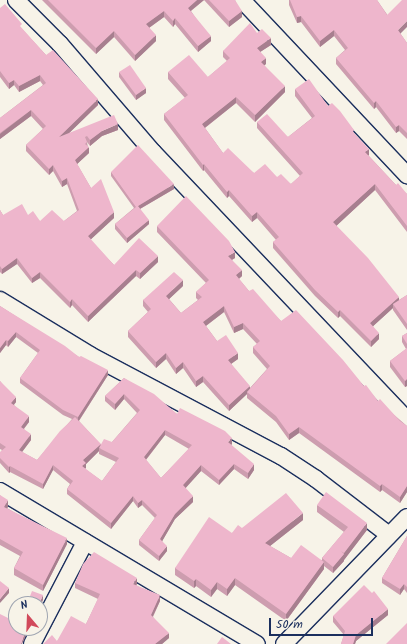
<!DOCTYPE html>
<style>
body{margin:0}
#map{position:relative;width:407px;height:644px;overflow:hidden;background:#f7f3e8;font-family:Kalam,sans-serif}
div>[style]{position:absolute}
[style*='--x']{left:calc(var(--x)*1px);top:calc(var(--y)*1px);width:calc(var(--w)*1px);rotate:calc(var(--a)*1deg)}
.roads{filter:drop-shadow(1px 0 #1b2f5e) drop-shadow(-1px 0 #1b2f5e) drop-shadow(0 1px #1b2f5e) drop-shadow(0 -1px #1b2f5e)}
.minor>*{height:16px;margin:-8px;padding:0 8px;transform-origin:8px;border-radius:8px;background:#f7f3e8}
.wall>*{inset:0;background:#cd9daf}
.shaded-wall>*{inset:0;background:#a77f8f}
.building>*{inset:0;background:#eeb6cc}
span{translate:-50% -50%;white-space:nowrap;text-align:center;line-height:1.15;-webkit-text-stroke:3.5px #f7f3e8;paint-order:stroke}
.north{position:absolute;left:8px;top:596px;width:40px;height:40px;box-sizing:border-box;background:#f7f3e8;border:1px solid #9fa5b1;border-radius:50%;rotate:341deg;font-size:11px;font-weight:700;line-height:16px;text-align:center;color:#1b2f5e}
.north::after{content:'';display:block;margin:auto;width:14px;height:18px;background:#d1495b;clip-path:polygon(50% 0,100% 100%,50% 72%,0 100%)}
.scale{position:absolute;left:269px;top:618px;width:104px;height:18px;box-sizing:border-box;border:2px solid #1b2f5e;border-top:0;padding-left:5px;font-size:12px;line-height:14px;white-space:nowrap;color:#1b2f5e;-webkit-text-stroke:3px #f7f3e8;paint-order:stroke}
</style>
<div id="map">
<div class="roads">
<div class="minor">
<i style="--x:16;--y:0;--w:62;--a:45"></i>
<i style="--x:60;--y:44;--w:143;--a:49.3"></i>
<i style="--x:153;--y:152;--w:369;--a:46.5"></i>
<i style="--x:242;--y:0;--w:241;--a:46.7"></i>
<i style="--x:0;--y:300;--w:105;--a:31.4"></i>
<i style="--x:90;--y:355;--w:216;--a:27.9"></i>
<i style="--x:281;--y:456;--w:42;--a:33.3"></i>
<i style="--x:316;--y:479;--w:92;--a:37.5"></i>
<i style="--x:0;--y:491;--w:299;--a:30.8"></i>
<i style="--x:32;--y:644;--w:115;--a:-62.5"></i>
<i style="--x:284;--y:644;--w:177;--a:-45.9"></i>
</div>
</div>
<div class="wall">
<i style="clip-path:polygon(42px 0,204px 0,191px 11px,211px 41px,198px 52px,175px 24px,173px 27px,164px 17px,149px 28px,156px 41px,135px 61px,114px 37px,96px 54px)"></i>
<i style="clip-path:polygon(204px 0,235px 0,242px 17px,229px 27px)"></i>
<i style="clip-path:polygon(289px 0,377px 0,407px 43px,407px 139px,399px 131px,396px 133px,376px 107px,374px 109px,336px 64px,336px 58px,345px 50px,334px 36px,320px 47px,301px 22px,297px 23px,289px 5px)"></i>
<i style="clip-path:polygon(0 8px,22px 29px,46px 55px,98px 105px,69px 133px,118px 130px,102px 136px,90px 146px,87px 142px,89px 153px,77px 164px,91px 188px,114px 218px,90px 240px,114px 265px,158px 262px,140px 279px,136px 276px,88px 322px,72px 305px,70px 308px,40px 278px,32px 283px,17px 264px,2px 274px,0 272px,0 210px,3px 215px,28px 215px,40px 221px,64px 221px,77px 211px,67px 184px,62px 187px,53px 171px,49px 175px,26px 151px,26px 145px,43px 129px,31px 116px,0 139px,0 118px,43px 85px,40px 81px,19px 92px,14px 85px,9px 89px,0 77px)"></i>
<i style="clip-path:polygon(257px 33px,271px 45px,260px 52px,266px 64px,264px 65px,285px 92px,255px 122px,236px 103px,205px 128px,223px 153px,254px 173px,277px 177px,291px 184px,300px 176px,257px 128px,257px 122px,288px 137px,312px 118px,295px 96px,295px 89px,328px 106px,354px 133px,369px 155px,368px 155px,396px 185px,407px 194px,407px 232px,375px 190px,336px 226px,399px 300px,407px 295px,407px 330px,393px 310px,393px 308px,373px 326px,379px 339px,371px 347px,340px 316px,338px 318px,315px 296px,273px 248px,273px 242px,276px 240px,257px 218px,252px 222px,229px 196px,227px 198px,204px 170px,203px 171px,164px 120px,164px 114px,185px 98px,168px 79px,168px 72px,208px 77px,227px 61px,223px 57px,223px 51px)"></i>
<i style="clip-path:polygon(119px 72px,146px 93px,136px 100px,119px 77px)"></i>
<i style="clip-path:polygon(111px 172px,174px 189px,140px 209px,149px 224px,127px 243px,115px 229px,115px 224px,134px 208px,111px 176px)"></i>
<i style="clip-path:polygon(evenodd,157px 226px,235px 258px,232px 260px,242px 276px,239px 279px,249px 291px,281px 321px,364px 386px,378px 401px,407px 426px,407px 492px,400px 503px,382px 490px,380px 492px,299px 433px,289px 440px,276px 422px,247px 398px,247px 394px,229px 411px,203px 382px,196px 387px,183px 368px,176px 374px,166px 359px,156px 368px,128px 337px,128px 331px,148px 312px,143px 306px,143px 300px,183px 286px,169px 299px,181px 313px,198px 300px,196px 298px,196px 292px,206px 283px,157px 232px,157px 226px,224px 312px,234px 333px,243px 329px,257px 344px,253px 347px,253px 353px,267px 369px,250px 388px,231px 364px,238px 359px,217px 341px,206px 326px,224px 312px)"></i>
<i style="clip-path:polygon(evenodd,0 306px,79px 357px,108px 375px,79px 421px,101px 445px,112px 442px,137px 413px,124px 399px,115px 410px,105px 401px,105px 396px,124px 378px,177px 414px,232px 444px,231px 445px,254px 470px,248px 479px,234px 469px,219px 485px,201px 471px,185px 488px,193px 502px,175px 519px,162px 541px,167px 551px,159px 561px,139px 545px,139px 540px,155px 518px,142px 505px,138px 508px,133px 501px,111px 529px,67px 494px,67px 489px,70px 484px,53px 470px,43px 489px,10px 472px,9px 473px,0 463px,0 453px,2px 450px,0 449px,0 381px,16px 402px,14px 405px,29px 422px,24px 429px,31px 440px,22px 452px,37px 460px,72px 419px,63px 415px,20px 383px,20px 378px,38px 353px,16px 337px,8px 347px,6px 345px,0 353px,0 306px,165px 435px,189px 449px,161px 478px,146px 460px,165px 435px,0 306px,99px 451px,99px 454px,116px 462px,102px 481px,85px 469px,86px 464px,99px 451px)"></i>
<i style="clip-path:polygon(407px 333px,407px 386px,405px 387px,390px 367px,390px 361px,406px 349px,402px 342px,402px 336px)"></i>
<i style="clip-path:polygon(0 495px,8px 507px,7px 508px,67px 544px,43px 591px,14px 575px,14px 568px,20px 556px,0 545px)"></i>
<i style="clip-path:polygon(317px 505px,367px 530px,344px 560px,344px 559px,344px 561px,333px 573px,324px 566px,324px 569px,286px 621px,235px 585px,227px 596px,217px 589px,211px 597px,196px 586px,194px 588px,175px 575px,175px 568px,232px 533px,242px 528px,303px 520px,270px 546px,291px 558px,322px 560px,322px 558px,344px 532px,317px 512px)"></i>
<i style="clip-path:polygon(407px 536px,407px 593px,404px 589px,400px 595px,382px 583px,382px 578px)"></i>
<i style="clip-path:polygon(75px 583px,137px 584px,136px 585px,160px 601px,153px 617px,169px 638px,162px 644px,43px 644px,57px 641px,86px 624px,98px 599px,75px 588px)"></i>
<i style="clip-path:polygon(388px 615px,356px 641px,355px 644px,341px 644px,344px 635px,333px 622px,333px 616px)"></i>
</div>
<div class="shaded-wall">
<i style="clip-path:polygon(197px 0,204px 0,188px 13px,188px 8px)"></i>
<i style="clip-path:polygon(164px 11px,164px 17px,146px 30px,146px 24px)"></i>
<i style="clip-path:polygon(242px 11px,242px 17px,229px 27px,229px 21px)"></i>
<i style="clip-path:polygon(301px 16px,301px 22px,297px 23px,297px 17px)"></i>
<i style="clip-path:polygon(175px 18px,175px 24px,173px 27px,173px 21px)"></i>
<i style="clip-path:polygon(407px 21px,407px 27px,398px 36px,398px 30px)"></i>
<i style="clip-path:polygon(334px 30px,334px 36px,320px 47px,320px 41px)"></i>
<i style="clip-path:polygon(114px 31px,114px 37px,96px 54px,96px 48px)"></i>
<i style="clip-path:polygon(156px 35px,156px 41px,135px 61px,135px 55px)"></i>
<i style="clip-path:polygon(211px 36px,211px 41px,198px 52px,198px 46px)"></i>
<i style="clip-path:polygon(271px 38px,271px 45px,257px 54px,257px 48px)"></i>
<i style="clip-path:polygon(266px 58px,266px 64px,261px 68px,261px 62px)"></i>
<i style="clip-path:polygon(40px 75px,40px 81px,19px 92px,19px 86px)"></i>
<i style="clip-path:polygon(14px 80px,14px 85px,9px 89px,9px 83px)"></i>
<i style="clip-path:polygon(285px 86px,285px 92px,255px 122px,255px 115px)"></i>
<i style="clip-path:polygon(146px 88px,146px 93px,136px 100px,136px 95px)"></i>
<i style="clip-path:polygon(236px 97px,236px 103px,202px 130px,202px 124px)"></i>
<i style="clip-path:polygon(98px 99px,98px 105px,59px 143px,59px 137px)"></i>
<i style="clip-path:polygon(376px 101px,376px 107px,374px 109px,374px 103px)"></i>
<i style="clip-path:polygon(31px 110px,31px 116px,0 139px,0 134px)"></i>
<i style="clip-path:polygon(118px 124px,118px 130px,102px 136px,90px 146px,90px 140px,102px 131px)"></i>
<i style="clip-path:polygon(399px 125px,399px 131px,396px 133px,396px 127px)"></i>
<i style="clip-path:polygon(89px 147px,89px 153px,75px 166px,75px 160px)"></i>
<i style="clip-path:polygon(369px 149px,369px 155px,365px 158px,365px 152px)"></i>
<i style="clip-path:polygon(204px 164px,204px 170px,203px 171px,203px 165px)"></i>
<i style="clip-path:polygon(53px 165px,53px 171px,49px 175px,49px 169px)"></i>
<i style="clip-path:polygon(67px 178px,67px 184px,62px 187px,62px 181px)"></i>
<i style="clip-path:polygon(174px 184px,174px 189px,138px 210px,138px 206px)"></i>
<i style="clip-path:polygon(375px 184px,375px 190px,333px 229px,333px 222px)"></i>
<i style="clip-path:polygon(229px 190px,229px 196px,227px 198px,227px 192px)"></i>
<i style="clip-path:polygon(114px 212px,114px 218px,88px 242px,88px 236px)"></i>
<i style="clip-path:polygon(257px 212px,257px 218px,252px 222px,252px 216px)"></i>
<i style="clip-path:polygon(149px 220px,149px 224px,127px 243px,127px 238px)"></i>
<i style="clip-path:polygon(235px 252px,235px 258px,228px 262px,228px 256px)"></i>
<i style="clip-path:polygon(158px 256px,158px 262px,140px 279px,140px 273px)"></i>
<i style="clip-path:polygon(17px 258px,17px 264px,2px 274px,2px 269px)"></i>
<i style="clip-path:polygon(136px 270px,136px 276px,88px 322px,88px 316px)"></i>
<i style="clip-path:polygon(242px 270px,242px 276px,236px 281px,236px 275px)"></i>
<i style="clip-path:polygon(40px 272px,40px 278px,32px 283px,32px 278px)"></i>
<i style="clip-path:polygon(183px 280px,183px 286px,166px 302px,166px 296px)"></i>
<i style="clip-path:polygon(399px 297px,399px 304px,393px 304px,393px 308px,370px 329px,370px 323px)"></i>
<i style="clip-path:polygon(72px 299px,72px 305px,70px 308px,70px 302px)"></i>
<i style="clip-path:polygon(224px 306px,224px 312px,203px 328px,203px 322px)"></i>
<i style="clip-path:polygon(340px 310px,340px 316px,338px 318px,338px 312px)"></i>
<i style="clip-path:polygon(243px 323px,243px 329px,234px 333px,234px 327px)"></i>
<i style="clip-path:polygon(16px 332px,16px 337px,8px 347px,8px 341px)"></i>
<i style="clip-path:polygon(379px 333px,379px 339px,371px 347px,371px 341px)"></i>
<i style="clip-path:polygon(6px 340px,6px 345px,0 353px,0 348px)"></i>
<i style="clip-path:polygon(166px 353px,166px 359px,156px 368px,156px 362px)"></i>
<i style="clip-path:polygon(238px 353px,238px 359px,228px 366px,228px 360px)"></i>
<i style="clip-path:polygon(183px 362px,183px 368px,176px 374px,176px 368px)"></i>
<i style="clip-path:polygon(108px 370px,108px 375px,78px 422px,78px 417px)"></i>
<i style="clip-path:polygon(203px 376px,203px 382px,196px 387px,196px 381px)"></i>
<i style="clip-path:polygon(407px 379px,407px 386px,405px 387px,405px 381px)"></i>
<i style="clip-path:polygon(250px 386px,250px 391px,247px 392px,247px 394px,229px 411px,229px 405px)"></i>
<i style="clip-path:polygon(124px 394px,124px 399px,115px 410px,115px 404px)"></i>
<i style="clip-path:polygon(16px 397px,16px 402px,11px 408px,11px 403px)"></i>
<i style="clip-path:polygon(29px 416px,29px 422px,21px 432px,21px 427px)"></i>
<i style="clip-path:polygon(299px 427px,299px 433px,289px 440px,289px 434px)"></i>
<i style="clip-path:polygon(165px 430px,165px 435px,144px 462px,144px 457px)"></i>
<i style="clip-path:polygon(31px 434px,31px 440px,19px 456px,19px 450px)"></i>
<i style="clip-path:polygon(232px 438px,232px 444px,228px 448px,228px 442px)"></i>
<i style="clip-path:polygon(101px 444px,101px 449px,99px 448px,99px 451px,86px 464px,86px 468px,82px 472px,83px 460px)"></i>
<i style="clip-path:polygon(234px 464px,234px 469px,219px 485px,219px 480px)"></i>
<i style="clip-path:polygon(254px 464px,254px 470px,248px 479px,248px 473px)"></i>
<i style="clip-path:polygon(53px 465px,53px 470px,43px 489px,43px 484px)"></i>
<i style="clip-path:polygon(201px 465px,201px 471px,183px 491px,183px 485px)"></i>
<i style="clip-path:polygon(10px 466px,10px 472px,9px 473px,9px 467px)"></i>
<i style="clip-path:polygon(382px 484px,382px 490px,380px 492px,380px 486px)"></i>
<i style="clip-path:polygon(407px 486px,407px 492px,400px 503px,400px 497px)"></i>
<i style="clip-path:polygon(133px 496px,133px 501px,111px 529px,111px 523px)"></i>
<i style="clip-path:polygon(193px 496px,193px 502px,175px 519px,160px 545px,160px 539px,175px 514px)"></i>
<i style="clip-path:polygon(8px 500px,8px 507px,4px 513px,4px 507px)"></i>
<i style="clip-path:polygon(142px 500px,142px 505px,138px 508px,138px 503px)"></i>
<i style="clip-path:polygon(303px 513px,303px 520px,265px 550px,265px 543px)"></i>
<i style="clip-path:polygon(367px 523px,367px 530px,344px 560px,344px 553px)"></i>
<i style="clip-path:polygon(67px 538px,67px 544px,43px 591px,43px 585px)"></i>
<i style="clip-path:polygon(167px 546px,167px 551px,159px 561px,159px 556px)"></i>
<i style="clip-path:polygon(344px 554px,344px 561px,333px 573px,333px 567px)"></i>
<i style="clip-path:polygon(324px 562px,324px 569px,286px 621px,286px 614px)"></i>
<i style="clip-path:polygon(137px 578px,137px 584px,133px 590px,133px 584px)"></i>
<i style="clip-path:polygon(235px 578px,235px 585px,227px 596px,227px 589px)"></i>
<i style="clip-path:polygon(196px 579px,196px 586px,194px 588px,194px 581px)"></i>
<i style="clip-path:polygon(217px 582px,217px 589px,211px 597px,211px 590px)"></i>
<i style="clip-path:polygon(404px 584px,404px 589px,400px 595px,400px 589px)"></i>
<i style="clip-path:polygon(9px 588px,9px 593px,0 603px,0 599px)"></i>
<i style="clip-path:polygon(43px 595px,43px 600px,40px 607px,40px 604px,39px 604px)"></i>
<i style="clip-path:polygon(160px 595px,160px 601px,151px 620px,151px 615px)"></i>
<i style="clip-path:polygon(388px 609px,388px 615px,356px 641px,355px 644px,353px 644px,356px 635px)"></i>
<i style="clip-path:polygon(27px 628px,29px 628px,24px 640px,22px 644px,21px 644px,24px 635px)"></i>
<i style="clip-path:polygon(169px 633px,169px 638px,162px 644px,155px 644px)"></i>
</div>
<div class="building">
<i style="clip-path:polygon(48px 0,197px 0,188px 8px,211px 36px,198px 46px,175px 18px,173px 21px,164px 11px,146px 24px,156px 35px,135px 55px,114px 31px,96px 48px)"></i>
<i style="clip-path:polygon(209px 0,235px 0,242px 11px,229px 21px)"></i>
<i style="clip-path:polygon(290px 0,377px 0,387px 15px,402px 0,407px 0,407px 21px,398px 30px,407px 43px,407px 133px,399px 125px,396px 127px,376px 101px,374px 103px,336px 58px,348px 48px,334px 30px,320px 41px,301px 16px,297px 17px)"></i>
<i style="clip-path:polygon(5px 4px,22px 24px,20px 26px,46px 55px,53px 50px,98px 99px,59px 137px,114px 115px,118px 124px,102px 131px,90px 140px,87px 136px,85px 137px,87px 142px,85px 144px,89px 147px,75px 160px,91px 188px,101px 179px,114px 212px,88px 236px,114px 265px,139px 238px,158px 256px,140px 273px,136px 270px,88px 316px,72px 299px,70px 302px,40px 272px,32px 278px,17px 258px,2px 269px,0 266px,0 210px,3px 215px,22px 204px,28px 215px,33px 211px,40px 221px,52px 210px,64px 221px,79px 210px,67px 178px,62px 181px,53px 165px,49px 169px,26px 145px,46px 126px,31px 110px,0 133px,0 118px,46px 83px,40px 75px,19px 86px,14px 80px,9px 83px,0 71px,0 8px)"></i>
<i style="clip-path:polygon(250px 23px,257px 33px,262px 29px,271px 38px,257px 48px,266px 58px,261px 62px,285px 86px,255px 115px,236px 97px,202px 124px,223px 153px,228px 148px,254px 173px,265px 164px,277px 177px,281px 174px,291px 184px,303px 173px,257px 122px,267px 114px,288px 137px,315px 116px,295px 89px,309px 79px,328px 106px,332px 103px,340px 111px,354px 130px,353px 132px,369px 149px,365px 152px,396px 185px,398px 183px,407px 194px,407px 226px,375px 184px,333px 222px,368px 258px,399px 297px,370px 323px,379px 333px,371px 341px,340px 310px,338px 312px,315px 290px,273px 242px,279px 237px,257px 212px,252px 216px,229px 190px,227px 192px,204px 164px,203px 165px,164px 114px,188px 95px,168px 72px,189px 55px,208px 77px,230px 58px,223px 51px)"></i>
<i style="clip-path:polygon(130px 65px,146px 88px,136px 95px,119px 72px)"></i>
<i style="clip-path:polygon(138px 145px,174px 184px,138px 206px,149px 220px,127px 238px,115px 224px,136px 207px,111px 172px)"></i>
<i style="clip-path:polygon(186px 196px,229px 241px,235px 252px,228px 256px,242px 270px,236px 275px,249px 291px,253px 289px,281px 321px,296px 310px,343px 360px,364px 386px,366px 385px,378px 401px,380px 399px,400px 421px,407px 426px,407px 486px,400px 497px,382px 484px,380px 486px,299px 427px,289px 434px,276px 416px,247px 392px,270px 366px,253px 347px,260px 341px,243px 323px,234px 327px,224px 306px,203px 322px,217px 341px,226px 335px,238px 353px,228px 360px,250px 386px,229px 405px,203px 376px,196px 381px,183px 362px,176px 368px,166px 353px,156px 362px,128px 331px,151px 309px,143px 300px,174px 272px,183px 280px,166px 296px,181px 313px,202px 297px,196px 292px,209px 280px,157px 226px)"></i>
<i style="clip-path:polygon(407px 295px,407px 324px,393px 304px)"></i>
<i style="clip-path:polygon(0 306px,65px 346px,79px 357px,81px 356px,108px 370px,78px 417px,63px 410px,20px 378px,40px 350px,16px 332px,8px 341px,6px 340px,0 348px)"></i>
<i style="clip-path:polygon(407px 333px,407px 344px,402px 336px)"></i>
<i style="clip-path:polygon(407px 348px,407px 379px,405px 381px,390px 361px)"></i>
<i style="clip-path:polygon(evenodd,124px 378px,154px 394px,177px 414px,180px 408px,225px 431px,232px 438px,228px 442px,254px 464px,248px 473px,234px 464px,219px 480px,201px 465px,183px 485px,193px 496px,175px 514px,160px 539px,167px 546px,159px 556px,139px 540px,157px 515px,142px 500px,138px 503px,133px 496px,111px 523px,67px 489px,73px 481px,53px 465px,43px 484px,10px 466px,9px 467px,0 458px,0 452px,6px 447px,0 443px,0 381px,16px 397px,11px 403px,29px 416px,21px 427px,31px 434px,19px 450px,37px 460px,60px 431px,75px 417px,101px 444px,83px 460px,86px 463px,82px 466px,102px 481px,119px 458px,99px 448px,104px 439px,112px 442px,140px 410px,124px 394px,115px 404px,105px 396px,124px 378px,165px 430px,192px 445px,161px 478px,144px 457px,165px 430px)"></i>
<i style="clip-path:polygon(326px 492px,367px 523px,344px 553px,341px 551px,344px 554px,333px 567px,322px 558px,348px 527px,317px 505px)"></i>
<i style="clip-path:polygon(286px 493px,303px 513px,265px 543px,291px 558px,301px 545px,324px 562px,286px 614px,235px 578px,227px 589px,217px 582px,211px 590px,196px 579px,194px 581px,175px 568px,209px 517px,232px 533px,238px 525px,242px 528px)"></i>
<i style="clip-path:polygon(0 495px,8px 500px,4px 507px,67px 538px,43px 585px,14px 568px,23px 552px,0 539px)"></i>
<i style="clip-path:polygon(407px 536px,407px 587px,404px 584px,400px 589px,382px 578px)"></i>
<i style="clip-path:polygon(94px 552px,137px 578px,133px 584px,160px 595px,151px 615px,169px 633px,155px 644px,43px 644px,52px 635px,57px 641px,71px 616px,86px 624px,100px 594px,75px 583px,83px 564px)"></i>
<i style="clip-path:polygon(0 581px,9px 588px,0 599px)"></i>
<i style="clip-path:polygon(364px 585px,372px 593px,374px 591px,388px 609px,356px 635px,353px 644px,341px 644px,345px 631px,333px 616px)"></i>
<i style="clip-path:polygon(32px 591px,43px 595px,39px 604px,27px 604px)"></i>
<i style="clip-path:polygon(0 614px,16px 622px,16px 628px,27px 628px,24px 635px,21px 644px,0 644px)"></i>
<i style="clip-path:polygon(407px 623px,407px 644px,386px 644px)"></i>
<i style="clip-path:polygon(222px 637px,231px 644px,217px 644px)"></i>
</div>
<div class="north">N</div>
<div class="scale">50 m</div>
</div>
